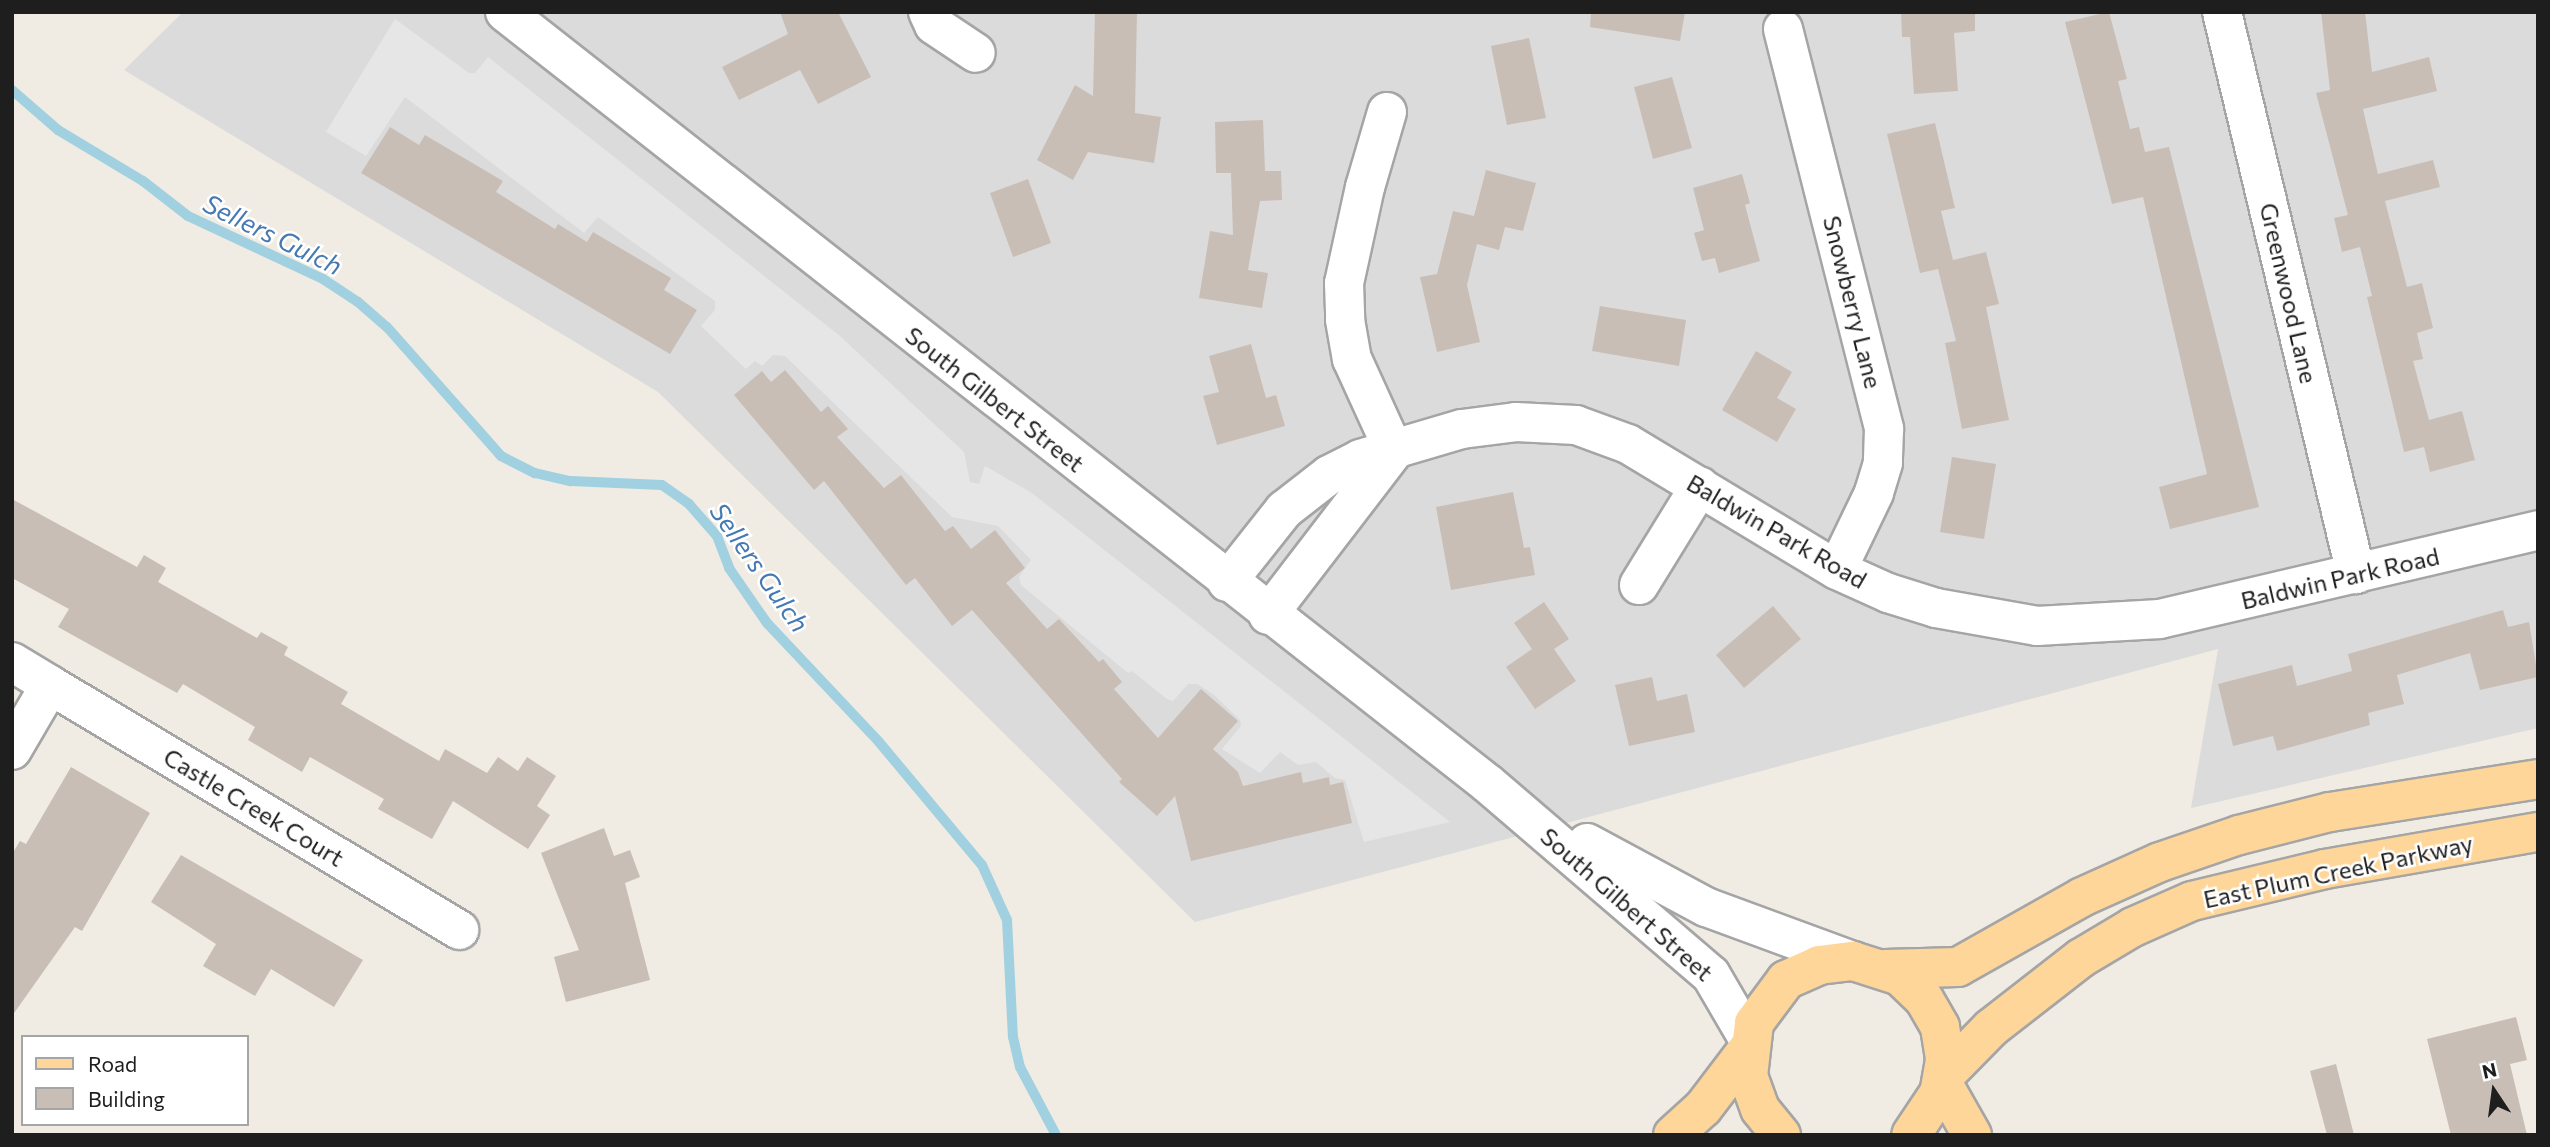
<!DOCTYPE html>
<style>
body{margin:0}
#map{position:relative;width:2550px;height:1147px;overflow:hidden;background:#f0ece3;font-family:Commissioner,sans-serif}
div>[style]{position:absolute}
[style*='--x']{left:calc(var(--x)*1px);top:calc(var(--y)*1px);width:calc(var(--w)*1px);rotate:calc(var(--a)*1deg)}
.residential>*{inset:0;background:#dcdbdb}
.parking>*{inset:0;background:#e6e6e6}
.stream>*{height:10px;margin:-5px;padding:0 5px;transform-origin:5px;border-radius:5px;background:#a1d0e0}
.building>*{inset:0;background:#c8beb6}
.roads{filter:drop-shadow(2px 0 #a5a5a5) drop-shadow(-2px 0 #a5a5a5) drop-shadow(0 2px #a5a5a5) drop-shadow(0 -2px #a5a5a5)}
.minor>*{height:38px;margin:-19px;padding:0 19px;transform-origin:19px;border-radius:19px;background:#fff}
.major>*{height:38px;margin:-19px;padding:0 19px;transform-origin:19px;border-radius:19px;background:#ffd699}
span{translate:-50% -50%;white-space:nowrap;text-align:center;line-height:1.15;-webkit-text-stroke:5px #fff;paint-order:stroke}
.street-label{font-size:24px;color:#1e1e1e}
.water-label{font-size:26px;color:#4579b3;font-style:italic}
.frame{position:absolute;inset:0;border:14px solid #1e1e1e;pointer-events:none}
.legend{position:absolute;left:21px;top:1035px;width:228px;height:91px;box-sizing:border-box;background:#fff;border:2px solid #a5a5a5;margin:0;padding:9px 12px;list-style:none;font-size:21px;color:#1e1e1e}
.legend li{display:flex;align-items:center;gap:14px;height:35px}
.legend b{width:35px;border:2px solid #a5a5a5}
.north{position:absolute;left:2459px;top:1056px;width:70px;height:70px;-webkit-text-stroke:5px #fff;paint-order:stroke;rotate:347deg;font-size:19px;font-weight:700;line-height:28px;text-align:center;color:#1e1e1e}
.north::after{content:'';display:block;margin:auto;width:24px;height:32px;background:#1e1e1e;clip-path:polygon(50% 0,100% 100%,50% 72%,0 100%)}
</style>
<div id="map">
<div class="residential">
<i style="clip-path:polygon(183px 12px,2538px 12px,2538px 728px,2191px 808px,2218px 649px,1195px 922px,658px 392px,124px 70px)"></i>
</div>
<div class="parking">
<i style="clip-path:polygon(395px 19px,469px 73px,475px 73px,488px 57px,840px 336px,964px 452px,970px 482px,979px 484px,985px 466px,1032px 493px,1450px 822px,1364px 842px,1345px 780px,1335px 778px,1316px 762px,1298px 765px,1280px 752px,1260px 773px,1222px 749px,1241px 726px,1240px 720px,1213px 694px,1197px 684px,1188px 684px,1173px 701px,1167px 699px,1132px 671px,1128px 673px,1021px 585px,1019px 577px,1031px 560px,998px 526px,952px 517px,785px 356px,773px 355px,762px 366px,755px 361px,746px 369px,701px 326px,715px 310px,715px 301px,598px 217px,584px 233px,405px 97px,366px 156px,326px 132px)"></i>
</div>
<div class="stream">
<i style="--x:12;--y:90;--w:61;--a:41"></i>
<i style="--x:58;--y:130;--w:99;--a:31"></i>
<i style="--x:143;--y:181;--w:57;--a:37.9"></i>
<i style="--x:188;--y:216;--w:149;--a:25"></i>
<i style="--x:323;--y:279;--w:42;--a:33.3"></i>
<i style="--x:358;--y:302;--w:38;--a:41"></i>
<i style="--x:387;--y:327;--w:172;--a:48.5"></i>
<i style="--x:501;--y:456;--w:38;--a:27"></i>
<i style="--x:535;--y:473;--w:37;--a:13"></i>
<i style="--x:571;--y:481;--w:91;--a:2.5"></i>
<i style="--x:662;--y:485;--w:33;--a:35"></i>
<i style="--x:689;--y:504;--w:43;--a:48.8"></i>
<i style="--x:717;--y:536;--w:34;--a:69"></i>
<i style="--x:729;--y:568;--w:67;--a:55.4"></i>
<i style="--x:767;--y:623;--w:163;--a:46.7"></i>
<i style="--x:879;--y:742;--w:160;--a:50.1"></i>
<i style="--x:982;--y:865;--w:60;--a:65.6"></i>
<i style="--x:1007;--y:920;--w:117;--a:87.1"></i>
<i style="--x:1013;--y:1037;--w:31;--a:77"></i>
<i style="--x:1020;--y:1067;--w:77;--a:62.1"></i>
</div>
<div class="building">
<i style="clip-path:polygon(780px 12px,838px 12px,871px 77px,818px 104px,800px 70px,739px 100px,722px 67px,788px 34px)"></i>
<i style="clip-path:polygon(1095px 12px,1137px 12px,1135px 113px,1161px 117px,1154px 163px,1088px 152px,1073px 180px,1037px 160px,1075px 85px,1093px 96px)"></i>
<i style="clip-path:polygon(1591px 12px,1685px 12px,1680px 41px,1590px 27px)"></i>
<i style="clip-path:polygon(1901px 12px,1975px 12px,1975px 31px,1954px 33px,1958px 91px,1914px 94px,1910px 37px,1902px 37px)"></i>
<i style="clip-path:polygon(2109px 12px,2127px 79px,2118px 81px,2130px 129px,2139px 127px,2145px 152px,2169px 147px,2259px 507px,2170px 529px,2159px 487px,2207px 474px,2143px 197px,2112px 204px,2065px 22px)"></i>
<i style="clip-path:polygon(2321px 12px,2365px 12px,2372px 72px,2429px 57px,2437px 91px,2363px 109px,2378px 174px,2433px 160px,2440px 187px,2385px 201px,2407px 287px,2422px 283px,2433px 328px,2417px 333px,2423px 359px,2413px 361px,2429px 420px,2462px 411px,2475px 460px,2430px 472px,2424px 447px,2404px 452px,2367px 297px,2372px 296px,2360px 247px,2342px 252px,2334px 218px,2348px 215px,2316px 93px,2330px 90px)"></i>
<i style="clip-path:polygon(1529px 38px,1546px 118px,1507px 125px,1491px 46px)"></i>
<i style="clip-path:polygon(1672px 77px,1692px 148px,1653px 159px,1634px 87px)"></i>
<i style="clip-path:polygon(1263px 120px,1265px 171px,1281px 171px,1282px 200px,1260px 201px,1248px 270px,1268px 273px,1262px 308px,1199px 298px,1210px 231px,1233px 235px,1231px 173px,1216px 173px,1215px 122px)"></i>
<i style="clip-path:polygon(1935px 123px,1955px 208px,1941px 211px,1953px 260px,1986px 252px,1999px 304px,1986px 307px,2009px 420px,1962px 429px,1945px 343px,1956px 341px,1938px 269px,1920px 273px,1887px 134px)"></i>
<i style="clip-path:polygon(390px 127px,419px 145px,425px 135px,503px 181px,496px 192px,555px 229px,558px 224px,587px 242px,593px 232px,671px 278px,664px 290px,697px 310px,670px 354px,361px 173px)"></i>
<i style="clip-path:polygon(1486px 170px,1536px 183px,1523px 231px,1505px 227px,1499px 250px,1477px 244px,1467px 285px,1480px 342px,1437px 352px,1420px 277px,1437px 274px,1453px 211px,1474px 216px)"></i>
<i style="clip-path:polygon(1742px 174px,1750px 203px,1745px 205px,1760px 261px,1719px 273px,1715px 258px,1702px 261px,1694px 233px,1704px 230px,1693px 188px)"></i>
<i style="clip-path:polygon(1028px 179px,1051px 243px,1013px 257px,990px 193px)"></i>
<i style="clip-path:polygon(1600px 306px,1686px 320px,1679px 366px,1592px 351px)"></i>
<i style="clip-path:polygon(1251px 344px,1266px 398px,1276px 395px,1285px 426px,1217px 445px,1203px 396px,1219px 392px,1209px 356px)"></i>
<i style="clip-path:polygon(1756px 351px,1792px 372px,1777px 398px,1796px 409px,1777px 442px,1722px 410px)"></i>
<i style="clip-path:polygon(785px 370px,821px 412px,828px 406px,848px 429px,837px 437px,884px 488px,901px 475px,945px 531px,953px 526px,971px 549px,995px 530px,1025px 568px,1006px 583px,1047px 629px,1059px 619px,1099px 662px,1103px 659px,1122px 682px,1114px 689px,1158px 738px,1201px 689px,1238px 721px,1213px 749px,1238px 772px,1243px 786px,1301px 772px,1303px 783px,1329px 777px,1330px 785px,1343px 782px,1352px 823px,1191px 861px,1175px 796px,1157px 816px,1119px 782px,1122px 779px,972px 610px,952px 626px,915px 578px,906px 585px,824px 481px,814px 490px,734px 395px,762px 371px,771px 382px)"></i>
<i style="clip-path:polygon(1952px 457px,1996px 464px,1984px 539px,1940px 532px)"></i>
<i style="clip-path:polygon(1513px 492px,1524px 548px,1530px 547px,1535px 575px,1451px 590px,1436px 507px)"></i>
<i style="clip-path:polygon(12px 499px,137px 567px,144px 555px,166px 568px,158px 582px,257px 638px,261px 632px,288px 647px,284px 655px,348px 692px,341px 704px,439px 761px,445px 749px,487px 773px,498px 757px,518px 771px,527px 757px,556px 776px,537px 806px,550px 815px,528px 849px,453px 801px,432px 839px,378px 809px,384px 799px,310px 757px,302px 772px,248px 740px,255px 727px,183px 684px,177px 693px,58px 627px,69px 609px,12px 578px)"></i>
<i style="clip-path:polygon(1544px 602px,1569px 639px,1554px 649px,1576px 681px,1535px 709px,1506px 667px,1532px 649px,1514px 623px)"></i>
<i style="clip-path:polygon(1773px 606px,1801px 639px,1744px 688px,1716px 655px)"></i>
<i style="clip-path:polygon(2503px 610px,2508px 627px,2529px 622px,2538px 677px,2480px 690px,2470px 653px,2397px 675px,2404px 704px,2368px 713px,2370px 725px,2277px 751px,2273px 736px,2233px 746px,2218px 684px,2292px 665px,2297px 686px,2352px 671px,2348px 654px)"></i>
<i style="clip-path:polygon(1652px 677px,1657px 701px,1687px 694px,1695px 732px,1629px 746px,1615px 685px)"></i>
<i style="clip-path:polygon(71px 767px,150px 813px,82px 931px,75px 927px,12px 1016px,12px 854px,20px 841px,26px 844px)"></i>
<i style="clip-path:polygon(604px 828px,614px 856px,630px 850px,640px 877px,625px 883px,650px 980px,566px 1002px,554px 957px,579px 950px,541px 853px)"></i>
<i style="clip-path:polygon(181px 855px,363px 960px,334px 1007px,271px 969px,255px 996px,203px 966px,216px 944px,151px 902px)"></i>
<i style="clip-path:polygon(2516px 1017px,2527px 1060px,2510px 1064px,2527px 1135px,2451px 1135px,2427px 1039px)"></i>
<i style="clip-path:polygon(2336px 1064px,2354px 1135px,2327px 1135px,2310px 1071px)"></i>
</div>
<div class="roads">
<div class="minor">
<i style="--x:505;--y:12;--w:1249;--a:38.14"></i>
<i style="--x:1487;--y:783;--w:295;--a:40.6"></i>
<i style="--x:1711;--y:975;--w:75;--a:59.7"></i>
<i style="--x:928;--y:12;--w:14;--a:65"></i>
<i style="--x:934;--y:25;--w:50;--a:33.7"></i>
<i style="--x:2222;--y:12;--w:578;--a:76.59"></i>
<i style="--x:1783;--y:29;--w:413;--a:75.8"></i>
<i style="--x:1884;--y:429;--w:34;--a:92"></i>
<i style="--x:1883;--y:463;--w:31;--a:107"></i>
<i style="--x:1874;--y:493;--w:85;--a:115.7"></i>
<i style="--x:1387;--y:112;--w:78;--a:106.3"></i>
<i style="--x:1365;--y:187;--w:98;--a:102.3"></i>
<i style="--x:1344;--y:283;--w:37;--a:88"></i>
<i style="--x:1345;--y:320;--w:40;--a:80"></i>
<i style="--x:1352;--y:359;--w:101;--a:65.5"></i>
<i style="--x:1227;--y:582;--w:92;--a:-51.6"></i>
<i style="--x:1284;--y:510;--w:57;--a:-37.9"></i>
<i style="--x:1329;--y:475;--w:35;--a:-27"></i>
<i style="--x:1360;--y:459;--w:106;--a:-16.4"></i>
<i style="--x:1462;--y:429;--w:54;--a:-7.4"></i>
<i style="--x:1516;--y:422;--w:60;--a:2.9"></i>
<i style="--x:1576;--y:425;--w:55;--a:20.1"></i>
<i style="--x:1628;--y:444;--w:244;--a:31.1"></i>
<i style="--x:1837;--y:570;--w:56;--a:24.3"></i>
<i style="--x:1888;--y:593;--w:50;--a:17.4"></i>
<i style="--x:1936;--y:608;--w:103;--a:10.1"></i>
<i style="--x:2037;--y:626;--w:123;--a:-3.3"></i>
<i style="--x:2160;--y:619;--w:388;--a:-13.2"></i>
<i style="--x:1639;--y:585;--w:116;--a:-58.4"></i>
<i style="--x:1268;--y:615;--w:207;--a:-52.5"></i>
<i style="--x:12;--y:662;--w:44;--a:31.2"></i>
<i style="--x:50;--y:685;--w:75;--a:120.3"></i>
<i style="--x:50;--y:685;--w:477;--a:30.9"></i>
<i style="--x:1587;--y:843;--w:135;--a:28.3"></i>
<i style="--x:1706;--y:907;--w:157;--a:20.2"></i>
</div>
<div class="major">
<i style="--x:1885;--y:969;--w:73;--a:-1.6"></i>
<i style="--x:1958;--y:967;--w:142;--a:-29.4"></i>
<i style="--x:2082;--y:897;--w:85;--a:-24.2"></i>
<i style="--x:2160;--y:862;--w:83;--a:-18.9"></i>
<i style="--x:2239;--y:835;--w:94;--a:-14.2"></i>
<i style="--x:2330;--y:812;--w:211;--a:-9"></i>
<i style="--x:1944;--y:1076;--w:67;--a:-45.6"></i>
<i style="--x:1991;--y:1028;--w:114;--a:-37.9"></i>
<i style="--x:2081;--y:958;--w:61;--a:-30.8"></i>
<i style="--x:2133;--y:927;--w:64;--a:-23.8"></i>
<i style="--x:2192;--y:901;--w:137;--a:-13.5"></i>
<i style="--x:2325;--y:869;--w:216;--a:-9.9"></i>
<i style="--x:1942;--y:1082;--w:61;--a:60.5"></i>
<i style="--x:1673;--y:1135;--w:40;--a:-42"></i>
<i style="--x:1703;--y:1108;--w:74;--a:-52.7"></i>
<i style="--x:1781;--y:1135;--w:33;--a:-129"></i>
<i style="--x:1760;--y:1109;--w:35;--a:-110"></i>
<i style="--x:1748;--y:1076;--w:53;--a:-83.5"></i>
<i style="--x:1754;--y:1023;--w:54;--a:-53.3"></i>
<i style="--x:1786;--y:980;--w:36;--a:-24"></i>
<i style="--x:1819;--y:965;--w:34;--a:-7"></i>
<i style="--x:1853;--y:961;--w:49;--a:17.7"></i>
<i style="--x:1900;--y:976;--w:33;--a:44"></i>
<i style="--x:1924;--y:999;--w:32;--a:60"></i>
<i style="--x:1940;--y:1027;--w:33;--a:81"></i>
<i style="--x:1945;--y:1060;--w:34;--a:100"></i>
<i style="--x:1939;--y:1093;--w:50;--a:123.7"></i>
</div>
</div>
<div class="street-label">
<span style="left:2289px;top:293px;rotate:77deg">Greenwood Lane</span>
<span style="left:1853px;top:302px;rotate:76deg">Snowberry Lane</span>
<span style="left:995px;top:399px;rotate:38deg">South Gilbert Street</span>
<span style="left:1777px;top:531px;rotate:30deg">Baldwin Park Road</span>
<span style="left:2340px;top:578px;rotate:-13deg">Baldwin Park Road</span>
<span style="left:254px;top:807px;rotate:31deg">Castle Creek Court</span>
<span style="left:2338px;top:871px;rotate:-12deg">East Plum Creek Parkway</span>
<span style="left:1627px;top:904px;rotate:41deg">South Gilbert Street</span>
</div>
<div class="water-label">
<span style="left:273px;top:234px;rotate:26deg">Sellers Gulch</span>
<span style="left:760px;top:567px;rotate:55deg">Sellers Gulch</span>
</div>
<div class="frame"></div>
<ul class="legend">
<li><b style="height:9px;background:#ffd699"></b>Road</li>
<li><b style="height:19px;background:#c8beb6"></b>Building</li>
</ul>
<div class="north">N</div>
</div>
